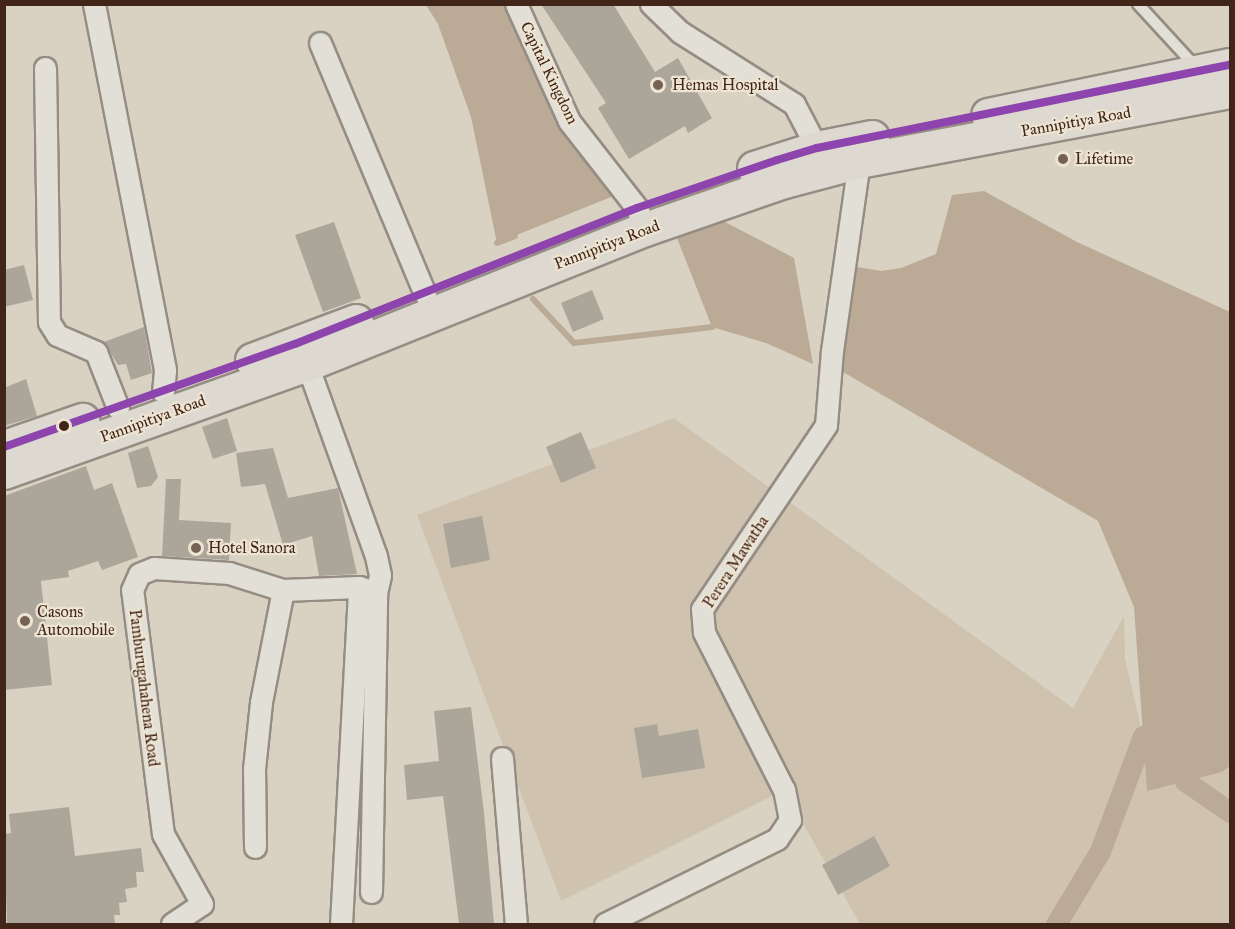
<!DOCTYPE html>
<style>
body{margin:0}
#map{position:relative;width:1235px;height:929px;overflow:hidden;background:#d9d2c3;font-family:"IM FELL Great Primer",serif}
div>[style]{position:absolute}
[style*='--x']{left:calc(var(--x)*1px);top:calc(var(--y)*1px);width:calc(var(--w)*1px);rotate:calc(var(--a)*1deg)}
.green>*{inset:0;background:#cfc3af}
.water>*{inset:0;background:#baaa96}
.stream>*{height:6px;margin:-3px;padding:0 3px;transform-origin:3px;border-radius:3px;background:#baaa96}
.canal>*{height:21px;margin:-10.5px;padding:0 10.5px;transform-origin:10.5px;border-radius:10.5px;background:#baaa96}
.building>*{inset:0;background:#aca59a}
.roads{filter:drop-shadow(2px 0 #958d83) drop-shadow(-2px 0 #958d83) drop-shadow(0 2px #958d83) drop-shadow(0 -2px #958d83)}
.service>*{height:10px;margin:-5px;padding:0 5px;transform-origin:5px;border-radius:5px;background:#e2dfd7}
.minor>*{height:21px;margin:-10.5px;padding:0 10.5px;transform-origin:10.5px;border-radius:10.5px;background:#e2dfd7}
.primary>*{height:33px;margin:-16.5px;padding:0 16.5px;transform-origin:16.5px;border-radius:16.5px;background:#ddd9d1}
.bus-1>*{height:8px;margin:-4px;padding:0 4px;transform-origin:4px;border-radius:4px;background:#8e44ad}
.dots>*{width:16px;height:16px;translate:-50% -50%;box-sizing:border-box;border:3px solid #ede4d2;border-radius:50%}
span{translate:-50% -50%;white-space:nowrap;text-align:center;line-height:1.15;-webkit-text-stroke:4.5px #ede4d2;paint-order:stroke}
.street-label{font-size:16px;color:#412519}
.poi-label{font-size:16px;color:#412519}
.left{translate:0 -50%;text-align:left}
.frame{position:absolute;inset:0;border:6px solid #412519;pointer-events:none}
</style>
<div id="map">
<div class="green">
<i style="clip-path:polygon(674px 418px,1073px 708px,1124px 616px,1125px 658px,1143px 736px,1147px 790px,1222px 772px,1230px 766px,1230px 924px,860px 924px,784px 790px,561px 901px,417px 515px)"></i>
</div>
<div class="water">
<i style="clip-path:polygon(426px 5px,505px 5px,560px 117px,621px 193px,497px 243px,471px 117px,438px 24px)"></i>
<i style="clip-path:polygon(984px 191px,1077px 242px,1230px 312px,1230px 766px,1222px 772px,1147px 791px,1134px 607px,1098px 521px,843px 372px,851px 266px,881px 271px,901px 268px,936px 254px,952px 195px)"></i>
<i style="clip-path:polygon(723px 221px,794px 258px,813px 364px,766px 343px,712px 327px,677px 238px)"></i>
</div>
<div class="stream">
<i style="--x:497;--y:243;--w:19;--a:-21"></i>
<i style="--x:533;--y:299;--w:60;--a:47"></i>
<i style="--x:574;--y:343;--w:139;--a:-6.6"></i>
</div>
<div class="canal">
<i style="--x:1185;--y:781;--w:55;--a:34.6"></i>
<i style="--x:1056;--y:924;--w:85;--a:-58.9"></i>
<i style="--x:1100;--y:851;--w:123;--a:-69.5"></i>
</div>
<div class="building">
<i style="clip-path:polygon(541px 4px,613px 4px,655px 72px,678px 58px,712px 118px,688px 133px,685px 126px,629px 159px,598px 108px,606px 103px)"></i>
<i style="clip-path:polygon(334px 222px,361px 298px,323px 312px,295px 235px)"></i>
<i style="clip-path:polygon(24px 265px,33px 300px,4px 307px,4px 270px)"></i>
<i style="clip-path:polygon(592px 290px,604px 319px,573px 332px,561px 303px)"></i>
<i style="clip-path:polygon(144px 327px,152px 373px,131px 380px,126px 364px,118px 365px,104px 342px)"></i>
<i style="clip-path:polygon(26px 379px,37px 416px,4px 426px,4px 388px)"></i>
<i style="clip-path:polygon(227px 418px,237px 451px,213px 459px,202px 427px)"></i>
<i style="clip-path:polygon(581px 432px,596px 468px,561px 483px,546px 447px)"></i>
<i style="clip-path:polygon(148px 446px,158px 477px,151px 486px,137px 488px,128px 453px)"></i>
<i style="clip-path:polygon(273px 448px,288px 498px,338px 488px,357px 574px,319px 576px,312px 536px,283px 545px,265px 484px,241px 487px,236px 453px)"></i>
<i style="clip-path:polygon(86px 466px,94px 490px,112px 483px,138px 557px,102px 570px,98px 561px,68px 571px,69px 577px,41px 581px,52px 685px,4px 690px,4px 496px)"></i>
<i style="clip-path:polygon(166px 479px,181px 479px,179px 520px,231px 523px,229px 560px,162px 556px)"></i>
<i style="clip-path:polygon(482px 516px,490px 560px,451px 568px,443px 524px)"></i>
<i style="clip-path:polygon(471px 707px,484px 813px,494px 924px,459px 924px,443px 796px,407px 800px,404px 765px,439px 761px,434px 711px)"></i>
<i style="clip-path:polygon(657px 724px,659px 736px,698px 729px,705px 768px,642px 778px,634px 728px)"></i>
<i style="clip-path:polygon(69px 807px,75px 856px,141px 848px,144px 872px,136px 872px,137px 887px,125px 889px,127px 902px,119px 903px,120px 915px,114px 915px,115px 924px,7px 924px,4px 834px,11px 833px,9px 814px)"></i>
<i style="clip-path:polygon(874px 836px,890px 866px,838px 895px,822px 865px)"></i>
</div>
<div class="roads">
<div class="service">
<i style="--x:1138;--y:4;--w:84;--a:47.4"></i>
</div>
<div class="minor">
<i style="--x:94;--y:4;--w:373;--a:79"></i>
<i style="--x:165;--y:370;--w:22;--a:95"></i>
<i style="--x:516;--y:4;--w:128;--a:65.6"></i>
<i style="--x:569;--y:121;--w:110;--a:52"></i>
<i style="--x:637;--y:208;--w:22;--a:69"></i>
<i style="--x:651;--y:4;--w:40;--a:44"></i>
<i style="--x:680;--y:32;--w:135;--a:32.3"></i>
<i style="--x:794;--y:104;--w:50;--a:62.4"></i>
<i style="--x:320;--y:43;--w:272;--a:67.3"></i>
<i style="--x:45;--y:68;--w:254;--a:89.1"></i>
<i style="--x:49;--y:322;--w:15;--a:58"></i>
<i style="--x:57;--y:335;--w:43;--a:23.6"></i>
<i style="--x:96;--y:352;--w:60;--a:68.6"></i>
<i style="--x:502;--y:758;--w:167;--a:85.2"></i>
<i style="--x:255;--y:847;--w:78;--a:-90.7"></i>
<i style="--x:254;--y:769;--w:67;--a:-84"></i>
<i style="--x:261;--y:702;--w:114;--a:-78.9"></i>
<i style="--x:371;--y:892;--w:299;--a:-89"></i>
<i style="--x:172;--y:924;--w:36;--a:-34"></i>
<i style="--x:202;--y:904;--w:80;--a:-119.1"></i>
<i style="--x:163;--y:834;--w:246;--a:-97.2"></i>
<i style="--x:132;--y:590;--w:17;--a:-66"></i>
<i style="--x:139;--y:574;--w:16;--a:-22"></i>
<i style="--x:154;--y:568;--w:75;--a:3.8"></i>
<i style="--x:229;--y:573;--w:57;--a:17.5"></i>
<i style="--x:283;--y:590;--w:76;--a:-2.3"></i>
<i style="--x:359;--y:587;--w:18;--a:19"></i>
<i style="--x:376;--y:593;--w:18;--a:-77"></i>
<i style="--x:380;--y:575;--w:19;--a:-102"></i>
<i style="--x:376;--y:556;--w:204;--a:-109.8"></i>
<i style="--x:341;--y:924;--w:337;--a:-86.9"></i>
<i style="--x:605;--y:924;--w:192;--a:-26.3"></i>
<i style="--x:777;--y:839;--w:23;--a:-56"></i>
<i style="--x:790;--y:820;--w:31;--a:-101"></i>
<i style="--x:784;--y:790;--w:177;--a:-116.9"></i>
<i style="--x:704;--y:632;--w:23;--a:-95"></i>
<i style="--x:702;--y:609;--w:222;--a:-56"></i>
<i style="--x:826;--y:425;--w:74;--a:-85.4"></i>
<i style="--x:832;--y:351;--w:192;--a:-81.9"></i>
</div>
<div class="primary">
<i style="--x:988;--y:115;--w:247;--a:-11.7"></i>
<i style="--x:754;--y:168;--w:66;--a:-17.6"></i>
<i style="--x:817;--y:148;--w:56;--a:-11.3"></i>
<i style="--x:252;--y:360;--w:111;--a:-20.6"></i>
<i style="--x:4;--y:447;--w:83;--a:-19.1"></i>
<i style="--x:4;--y:472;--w:322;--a:-19.6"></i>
<i style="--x:307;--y:364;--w:364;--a:-21.8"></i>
<i style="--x:645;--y:229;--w:147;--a:-19.1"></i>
<i style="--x:784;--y:181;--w:78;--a:-14.9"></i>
<i style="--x:859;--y:161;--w:378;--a:-10.7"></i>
</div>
</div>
<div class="bus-1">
<i style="--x:4;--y:447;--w:309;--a:-19.5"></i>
<i style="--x:295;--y:344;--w:368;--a:-21.7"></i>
<i style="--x:637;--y:208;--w:148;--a:-18.9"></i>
<i style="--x:777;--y:160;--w:42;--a:-16.7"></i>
<i style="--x:817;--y:148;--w:421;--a:-11.4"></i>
</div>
<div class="dots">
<i style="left:658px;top:85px;background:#766254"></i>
<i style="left:1063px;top:159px;background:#766254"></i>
<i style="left:64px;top:426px;background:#412519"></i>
<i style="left:196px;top:548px;background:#766254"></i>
<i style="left:25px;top:621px;background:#766254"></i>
</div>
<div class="street-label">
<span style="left:549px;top:73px;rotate:64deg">Capital Kingdom</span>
<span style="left:1076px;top:122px;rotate:-10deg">Pannipitiya Road</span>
<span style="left:607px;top:245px;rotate:-21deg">Pannipitiya Road</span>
<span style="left:153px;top:419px;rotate:-20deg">Pannipitiya Road</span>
<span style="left:736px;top:562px;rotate:-57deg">Perera Mawatha</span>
<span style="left:144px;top:688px;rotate:83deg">Pamburugahahena Road</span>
</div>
<div class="poi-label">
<span class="left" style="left:672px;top:85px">Hemas Hospital</span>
<span class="left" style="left:1075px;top:159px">Lifetime</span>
<span class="left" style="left:208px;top:548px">Hotel Sanora</span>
<span class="left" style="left:37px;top:621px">Casons<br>Automobile</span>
</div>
<div class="frame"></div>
</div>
